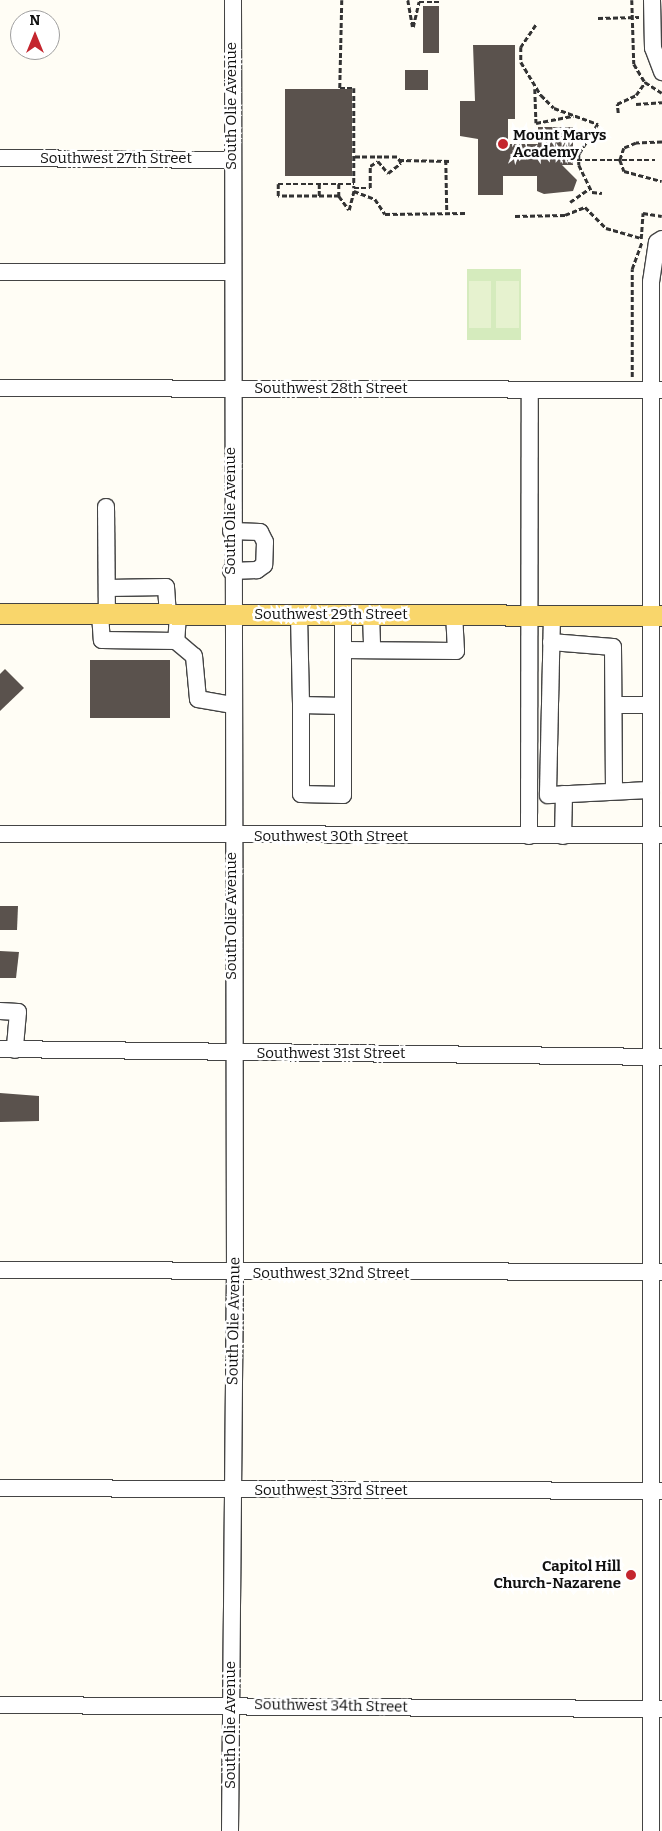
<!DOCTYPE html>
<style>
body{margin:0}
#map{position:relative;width:662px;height:1831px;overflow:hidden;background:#fffdf5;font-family:Bitter,serif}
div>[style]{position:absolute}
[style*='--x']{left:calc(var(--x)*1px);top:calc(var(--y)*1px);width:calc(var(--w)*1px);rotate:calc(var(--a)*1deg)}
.green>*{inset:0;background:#d5ebbd}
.pitch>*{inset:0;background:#e6f2cf}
.building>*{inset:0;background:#5a524d}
.path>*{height:2.5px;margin-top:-1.25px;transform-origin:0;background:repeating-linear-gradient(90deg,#333 0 5px,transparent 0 7.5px)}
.roads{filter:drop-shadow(1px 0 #444) drop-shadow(-1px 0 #444) drop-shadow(0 1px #444) drop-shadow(0 -1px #444)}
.minor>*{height:16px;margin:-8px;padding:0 8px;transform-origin:8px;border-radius:8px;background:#fff}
.major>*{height:20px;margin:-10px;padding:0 10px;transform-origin:10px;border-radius:10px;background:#f9d66b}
.dots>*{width:14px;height:14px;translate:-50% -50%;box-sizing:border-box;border:2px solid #fff;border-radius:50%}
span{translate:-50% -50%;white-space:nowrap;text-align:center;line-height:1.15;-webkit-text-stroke:5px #fff;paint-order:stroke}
.street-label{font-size:15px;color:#111}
.poi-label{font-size:15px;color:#111;font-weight:700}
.left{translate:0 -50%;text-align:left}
.right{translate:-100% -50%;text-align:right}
.north{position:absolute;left:10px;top:10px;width:50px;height:50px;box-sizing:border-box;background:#fff;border:1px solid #a0a0a0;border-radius:50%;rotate:0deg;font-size:14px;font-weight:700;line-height:20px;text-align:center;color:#111}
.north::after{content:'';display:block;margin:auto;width:18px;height:22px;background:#c4262e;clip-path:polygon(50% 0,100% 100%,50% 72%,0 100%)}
</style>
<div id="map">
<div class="green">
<i style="clip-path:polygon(467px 269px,521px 269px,521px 340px,467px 340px)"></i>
</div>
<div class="pitch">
<i style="clip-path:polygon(469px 281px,491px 281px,491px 328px,469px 328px)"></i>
<i style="clip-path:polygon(496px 281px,519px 281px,519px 328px,496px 328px)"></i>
</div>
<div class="building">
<i style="clip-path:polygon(423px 6px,439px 6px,439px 53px,423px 53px)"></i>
<i style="clip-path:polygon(473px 45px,515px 45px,515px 119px,508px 119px,508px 144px,538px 144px,538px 127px,573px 127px,573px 165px,562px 165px,577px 180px,573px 191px,544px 194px,537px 191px,537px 176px,503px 176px,503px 195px,478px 195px,478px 139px,460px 136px,460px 101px,475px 101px)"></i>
<i style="clip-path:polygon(405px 70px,428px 70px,428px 90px,405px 90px)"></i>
<i style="clip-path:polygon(285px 89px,352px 89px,352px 176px,285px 176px)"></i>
<i style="clip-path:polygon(90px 660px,170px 660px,170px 718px,90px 718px)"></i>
<i style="clip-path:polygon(5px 669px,24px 688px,0 711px,0 674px)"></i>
<i style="clip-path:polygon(0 906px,18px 906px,17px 930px,0 930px)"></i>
<i style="clip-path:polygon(0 951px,19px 952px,16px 978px,0 978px)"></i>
<i style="clip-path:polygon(0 1093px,39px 1096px,39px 1121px,0 1122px)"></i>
</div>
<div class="path">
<i style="--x:342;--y:0;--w:88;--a:91.3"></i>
<i style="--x:340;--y:88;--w:14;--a:0"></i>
<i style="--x:354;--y:88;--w:100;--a:90"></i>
<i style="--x:354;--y:188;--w:16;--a:0"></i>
<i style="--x:370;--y:188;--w:22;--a:-90"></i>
<i style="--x:370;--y:166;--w:9;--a:-32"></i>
<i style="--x:378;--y:161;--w:16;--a:50"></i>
<i style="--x:388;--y:173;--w:16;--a:-38"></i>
<i style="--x:401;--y:163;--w:7;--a:-124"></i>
<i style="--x:397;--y:157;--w:43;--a:180"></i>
<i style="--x:408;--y:0;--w:27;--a:80"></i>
<i style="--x:413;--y:27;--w:26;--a:-77"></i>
<i style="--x:419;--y:2;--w:20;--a:0"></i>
<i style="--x:632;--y:0;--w:64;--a:88.2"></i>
<i style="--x:634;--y:64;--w:21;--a:59"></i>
<i style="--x:645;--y:82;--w:20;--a:33"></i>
<i style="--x:598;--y:18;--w:41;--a:-1.4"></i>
<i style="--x:536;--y:25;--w:27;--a:124"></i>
<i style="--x:521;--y:47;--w:15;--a:90"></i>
<i style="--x:521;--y:62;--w:39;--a:59"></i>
<i style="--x:541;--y:95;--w:18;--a:45"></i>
<i style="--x:554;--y:108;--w:47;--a:20"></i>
<i style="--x:598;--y:124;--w:36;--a:122"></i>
<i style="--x:579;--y:154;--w:11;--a:90"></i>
<i style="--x:579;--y:165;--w:30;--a:64"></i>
<i style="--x:592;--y:192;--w:10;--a:6"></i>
<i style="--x:535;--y:89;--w:34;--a:88"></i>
<i style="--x:536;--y:123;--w:38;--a:-11"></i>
<i style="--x:636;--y:104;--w:26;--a:-4"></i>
<i style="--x:618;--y:113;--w:9;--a:-96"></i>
<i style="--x:617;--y:104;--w:21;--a:-25"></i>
<i style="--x:636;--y:95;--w:16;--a:-55"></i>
<i style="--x:662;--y:142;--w:26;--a:178"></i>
<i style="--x:636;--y:143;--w:13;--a:157"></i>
<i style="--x:624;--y:148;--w:13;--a:108"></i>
<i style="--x:620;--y:160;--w:12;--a:70"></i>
<i style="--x:624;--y:171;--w:39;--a:15"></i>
<i style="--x:399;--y:160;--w:52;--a:1.1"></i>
<i style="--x:446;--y:160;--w:53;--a:88.9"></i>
<i style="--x:577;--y:160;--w:78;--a:0"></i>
<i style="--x:339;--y:184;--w:12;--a:90"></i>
<i style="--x:339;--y:196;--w:61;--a:180"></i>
<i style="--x:278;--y:196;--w:12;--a:-90"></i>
<i style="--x:278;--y:184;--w:76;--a:0"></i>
<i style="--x:354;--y:191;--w:22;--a:21"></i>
<i style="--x:375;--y:199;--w:18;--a:56"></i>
<i style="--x:385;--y:214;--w:80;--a:-0.7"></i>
<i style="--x:319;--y:196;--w:12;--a:-90"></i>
<i style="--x:339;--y:196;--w:17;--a:54"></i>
<i style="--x:349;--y:210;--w:21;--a:-76"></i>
<i style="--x:570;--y:202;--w:24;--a:-35"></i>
<i style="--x:515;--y:216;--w:50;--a:-1.1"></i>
<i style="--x:565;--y:215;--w:22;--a:-22"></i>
<i style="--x:585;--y:207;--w:30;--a:45"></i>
<i style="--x:606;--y:228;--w:36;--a:16"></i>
<i style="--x:641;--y:239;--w:26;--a:-86"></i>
<i style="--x:643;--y:213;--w:19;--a:9"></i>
<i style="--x:632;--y:377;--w:108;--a:-90"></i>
<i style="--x:632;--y:269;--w:29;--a:-70"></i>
</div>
<div class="roads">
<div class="minor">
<i style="--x:652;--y:0;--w:48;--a:88.8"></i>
<i style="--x:653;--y:48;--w:26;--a:69"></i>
<i style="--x:0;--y:158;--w:232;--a:0.5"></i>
<i style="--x:0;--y:272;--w:232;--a:0"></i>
<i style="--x:0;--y:388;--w:662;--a:0.17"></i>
<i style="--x:106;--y:507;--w:107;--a:89.5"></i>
<i style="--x:231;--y:531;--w:29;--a:2"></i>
<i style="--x:260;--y:532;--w:11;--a:63"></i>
<i style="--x:265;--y:542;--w:23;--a:92"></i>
<i style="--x:264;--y:565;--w:9;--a:144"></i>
<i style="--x:257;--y:570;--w:26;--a:178"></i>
<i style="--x:107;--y:588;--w:59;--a:-1"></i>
<i style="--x:166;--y:587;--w:28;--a:86"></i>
<i style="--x:100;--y:614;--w:26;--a:86"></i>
<i style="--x:102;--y:640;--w:74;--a:0.8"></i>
<i style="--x:178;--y:615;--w:26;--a:94"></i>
<i style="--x:176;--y:641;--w:23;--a:40"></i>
<i style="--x:194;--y:656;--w:43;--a:84.7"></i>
<i style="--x:198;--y:699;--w:34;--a:10"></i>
<i style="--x:299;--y:615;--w:90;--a:88.7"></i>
<i style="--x:301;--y:705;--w:42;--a:1.4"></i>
<i style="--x:343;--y:706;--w:91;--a:-90"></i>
<i style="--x:371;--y:615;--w:34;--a:88"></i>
<i style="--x:552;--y:616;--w:179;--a:91.3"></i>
<i style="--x:548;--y:795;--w:103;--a:-2.8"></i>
<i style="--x:551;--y:642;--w:62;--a:4.6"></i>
<i style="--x:613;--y:647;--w:142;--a:89.6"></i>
<i style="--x:343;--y:650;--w:113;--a:0.5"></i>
<i style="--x:456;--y:651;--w:35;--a:-93"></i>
<i style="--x:301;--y:705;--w:89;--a:90"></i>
<i style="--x:301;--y:794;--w:42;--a:1.4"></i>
<i style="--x:343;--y:795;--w:89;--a:-90"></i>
<i style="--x:616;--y:705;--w:35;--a:0"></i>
<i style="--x:0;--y:834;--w:662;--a:0.09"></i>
<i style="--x:529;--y:836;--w:446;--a:-89.9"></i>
<i style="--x:563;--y:836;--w:42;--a:-88.6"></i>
<i style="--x:0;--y:1011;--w:18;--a:3"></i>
<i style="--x:18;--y:1012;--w:38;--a:95"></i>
<i style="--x:0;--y:1049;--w:662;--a:0.69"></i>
<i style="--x:0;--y:1270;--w:662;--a:0.17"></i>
<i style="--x:0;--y:1488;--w:662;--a:0.26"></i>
<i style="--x:0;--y:1705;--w:662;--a:0.35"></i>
<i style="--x:230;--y:1831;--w:557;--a:-89.49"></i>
<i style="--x:235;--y:1274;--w:1274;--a:-90.09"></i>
<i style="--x:651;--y:1831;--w:1549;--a:-90"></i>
<i style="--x:651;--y:282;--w:40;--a:-81.5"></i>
<i style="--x:657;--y:242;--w:6;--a:-31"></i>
</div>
<div class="major">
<i style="--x:0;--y:614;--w:662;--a:0.17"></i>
</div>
</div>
<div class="dots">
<i style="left:503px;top:144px;background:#c4262e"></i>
<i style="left:631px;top:1575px;background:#c4262e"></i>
</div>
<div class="street-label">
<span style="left:232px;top:106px;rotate:-90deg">South Olie Avenue</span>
<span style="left:116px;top:159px">Southwest 27th Street</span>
<span style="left:331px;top:389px">Southwest 28th Street</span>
<span style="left:231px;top:511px;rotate:-90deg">South Olie Avenue</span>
<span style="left:331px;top:615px">Southwest 29th Street</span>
<span style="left:331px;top:837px">Southwest 30th Street</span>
<span style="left:232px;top:916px;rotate:-90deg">South Olie Avenue</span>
<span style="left:331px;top:1054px">Southwest 31st Street</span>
<span style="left:331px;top:1274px">Southwest 32nd Street</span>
<span style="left:234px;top:1321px;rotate:-89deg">South Olie Avenue</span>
<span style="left:331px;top:1491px">Southwest 33rd Street</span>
<span style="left:331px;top:1706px;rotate:1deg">Southwest 34th Street</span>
<span style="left:231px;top:1725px;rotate:-90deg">South Olie Avenue</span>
</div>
<div class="poi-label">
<span class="left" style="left:513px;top:144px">Mount Marys<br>Academy</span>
<span class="right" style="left:621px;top:1575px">Capitol Hill<br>Church-Nazarene</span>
</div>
<div class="north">N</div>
</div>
